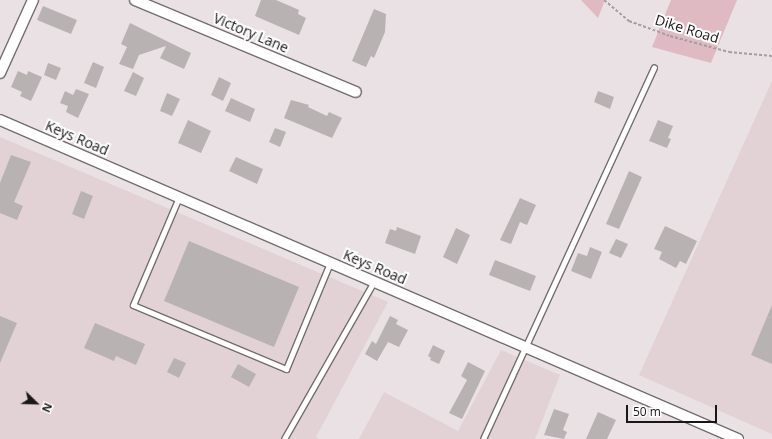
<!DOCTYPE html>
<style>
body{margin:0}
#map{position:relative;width:772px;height:439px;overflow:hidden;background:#e9e1e3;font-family:"Open Sans",sans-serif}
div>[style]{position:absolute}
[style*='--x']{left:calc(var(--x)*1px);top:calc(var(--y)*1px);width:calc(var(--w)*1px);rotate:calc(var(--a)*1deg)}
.built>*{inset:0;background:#e2d2d6}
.green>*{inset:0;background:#dfbac2}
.building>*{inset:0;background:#b9b2b3}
.path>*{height:2px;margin-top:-1px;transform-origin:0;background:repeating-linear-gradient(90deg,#a49ea0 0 3px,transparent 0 5px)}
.roads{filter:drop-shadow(1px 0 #746e6f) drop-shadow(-1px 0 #746e6f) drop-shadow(0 1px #746e6f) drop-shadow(0 -1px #746e6f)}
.service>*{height:5px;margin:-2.5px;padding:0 2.5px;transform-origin:2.5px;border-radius:2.5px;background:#fff}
.minor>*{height:10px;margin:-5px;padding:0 5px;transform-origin:5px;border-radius:5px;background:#fff}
span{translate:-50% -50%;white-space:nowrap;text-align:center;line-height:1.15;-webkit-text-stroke:4px #fff;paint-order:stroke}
.street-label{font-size:14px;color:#1a1718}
.north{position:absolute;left:16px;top:383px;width:40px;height:40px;-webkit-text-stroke:3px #fff;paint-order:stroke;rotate:113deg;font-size:11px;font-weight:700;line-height:16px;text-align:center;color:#1a1718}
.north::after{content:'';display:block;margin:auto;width:14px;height:18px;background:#1a1718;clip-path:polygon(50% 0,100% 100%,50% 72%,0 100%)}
.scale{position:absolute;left:626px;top:405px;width:91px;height:18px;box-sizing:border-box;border:2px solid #1a1718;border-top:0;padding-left:5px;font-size:12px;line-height:14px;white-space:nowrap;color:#1a1718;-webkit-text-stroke:3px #fff;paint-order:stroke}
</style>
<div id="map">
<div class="built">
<i style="clip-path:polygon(772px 81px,772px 434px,639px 375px)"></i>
<i style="clip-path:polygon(0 137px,388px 302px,316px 437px,319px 439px,0 439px)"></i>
<i style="clip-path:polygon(501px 350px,560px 375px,535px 439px,359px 439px,384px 392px,458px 431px)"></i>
</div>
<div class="green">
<i style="clip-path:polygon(581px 0,605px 0,598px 18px)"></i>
<i style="clip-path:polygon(671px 0,737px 0,711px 63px,652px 47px)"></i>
</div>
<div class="building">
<i style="clip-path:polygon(261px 0,276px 0,299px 10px,298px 14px,306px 18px,299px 35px,255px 16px)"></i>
<i style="clip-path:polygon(43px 6px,77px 20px,71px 34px,37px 20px)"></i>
<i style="clip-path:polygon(374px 9px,386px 14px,385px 32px,374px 58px,371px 56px,366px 67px,352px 61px)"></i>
<i style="clip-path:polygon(130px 23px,191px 53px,184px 69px,160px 58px,166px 46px,139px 55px,133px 69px,119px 64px,127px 47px,121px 44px)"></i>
<i style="clip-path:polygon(93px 62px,104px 67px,96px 88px,84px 83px)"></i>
<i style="clip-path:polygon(48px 63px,61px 68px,56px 80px,44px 75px)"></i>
<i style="clip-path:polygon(18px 71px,27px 75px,28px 71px,42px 77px,31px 101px,20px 96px,22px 92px,11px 87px)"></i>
<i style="clip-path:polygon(133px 72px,144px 78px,136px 96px,124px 91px)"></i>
<i style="clip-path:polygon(219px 77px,231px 83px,223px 101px,211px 95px)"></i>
<i style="clip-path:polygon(76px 89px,89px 94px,78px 118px,66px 112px,68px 106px,60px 103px,65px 91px,73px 95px)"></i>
<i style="clip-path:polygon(598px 91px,614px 97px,610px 109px,594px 102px)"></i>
<i style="clip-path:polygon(167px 93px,180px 99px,172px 116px,160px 111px)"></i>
<i style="clip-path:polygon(231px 98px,255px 109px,250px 122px,225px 111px)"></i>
<i style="clip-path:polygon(291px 100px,309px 105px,308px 107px,327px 116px,329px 112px,342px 118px,332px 138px,284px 118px)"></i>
<i style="clip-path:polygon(188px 120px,211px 131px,201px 153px,178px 143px)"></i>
<i style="clip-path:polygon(658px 120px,673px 126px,668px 138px,671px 139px,667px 148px,649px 141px)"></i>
<i style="clip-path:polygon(275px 128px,286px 132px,280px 147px,269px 142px)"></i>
<i style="clip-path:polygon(11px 155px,31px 162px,14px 202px,23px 206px,17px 220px,0 213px,0 183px)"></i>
<i style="clip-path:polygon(236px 157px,263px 169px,257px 184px,229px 171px)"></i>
<i style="clip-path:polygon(629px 171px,642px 177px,619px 229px,606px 224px)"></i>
<i style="clip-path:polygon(81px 191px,93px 196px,84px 219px,72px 214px)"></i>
<i style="clip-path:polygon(520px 198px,536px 205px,527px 225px,520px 222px,511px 244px,500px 240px)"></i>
<i style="clip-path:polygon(665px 226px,697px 241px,686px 264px,680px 261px,676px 268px,659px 259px,662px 252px,654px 249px)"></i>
<i style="clip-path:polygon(397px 227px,421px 236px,415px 254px,385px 243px,390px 229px,396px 231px)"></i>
<i style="clip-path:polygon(456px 228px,470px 235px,457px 264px,443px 257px)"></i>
<i style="clip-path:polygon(616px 239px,628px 244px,621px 258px,609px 253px)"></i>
<i style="clip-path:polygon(189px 241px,299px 287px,274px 347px,164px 301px)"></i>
<i style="clip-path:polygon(590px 247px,602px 252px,591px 279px,571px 271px,578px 253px,587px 256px)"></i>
<i style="clip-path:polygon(495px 260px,536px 276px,530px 291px,489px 275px)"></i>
<i style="clip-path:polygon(772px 305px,772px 364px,751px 355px)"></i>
<i style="clip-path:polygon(0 316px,17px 323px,0 363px)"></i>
<i style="clip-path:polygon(390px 316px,398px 320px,396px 324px,408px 330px,399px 347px,388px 342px,377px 361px,365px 354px,372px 341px,376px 344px)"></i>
<i style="clip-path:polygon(95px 323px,145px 344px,136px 365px,116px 356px,114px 361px,84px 348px)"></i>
<i style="clip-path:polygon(433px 345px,445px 351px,439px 364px,430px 360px,431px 358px,428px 356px)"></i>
<i style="clip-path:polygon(174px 358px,186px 363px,179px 378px,167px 372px)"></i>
<i style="clip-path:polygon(468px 362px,485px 371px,462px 419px,449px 413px,467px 380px,461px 376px)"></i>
<i style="clip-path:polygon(238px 364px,256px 374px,249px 387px,231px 377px)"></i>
<i style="clip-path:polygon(554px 409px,569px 414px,563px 430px,567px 432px,564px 439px,544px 435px)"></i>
<i style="clip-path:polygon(598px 412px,616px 420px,607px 439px,586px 439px)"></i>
</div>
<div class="path">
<i style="--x:604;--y:0;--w:33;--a:40"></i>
<i style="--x:629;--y:21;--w:44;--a:20.1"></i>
<i style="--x:670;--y:36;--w:61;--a:15.2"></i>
<i style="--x:729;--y:52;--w:43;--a:5.3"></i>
</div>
<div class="roads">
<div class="service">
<i style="--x:179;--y:197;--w:117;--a:113.1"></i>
<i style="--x:133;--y:305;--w:166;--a:22.7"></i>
<i style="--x:286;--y:369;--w:115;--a:-67.5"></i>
<i style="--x:284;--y:439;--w:182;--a:-60.3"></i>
<i style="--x:483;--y:439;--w:409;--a:-65.3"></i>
</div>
<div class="minor">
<i style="--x:135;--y:0;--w:239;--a:22.6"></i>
<i style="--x:0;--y:73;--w:80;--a:-65.7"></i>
<i style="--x:0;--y:120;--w:804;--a:23.38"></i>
</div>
</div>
<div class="street-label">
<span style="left:687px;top:29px;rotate:17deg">Dike Road</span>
<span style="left:251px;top:33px;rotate:23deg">Victory Lane</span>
<span style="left:77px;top:138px;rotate:23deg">Keys Road</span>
<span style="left:375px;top:267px;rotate:23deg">Keys Road</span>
</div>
<div class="north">N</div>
<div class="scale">50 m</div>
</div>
